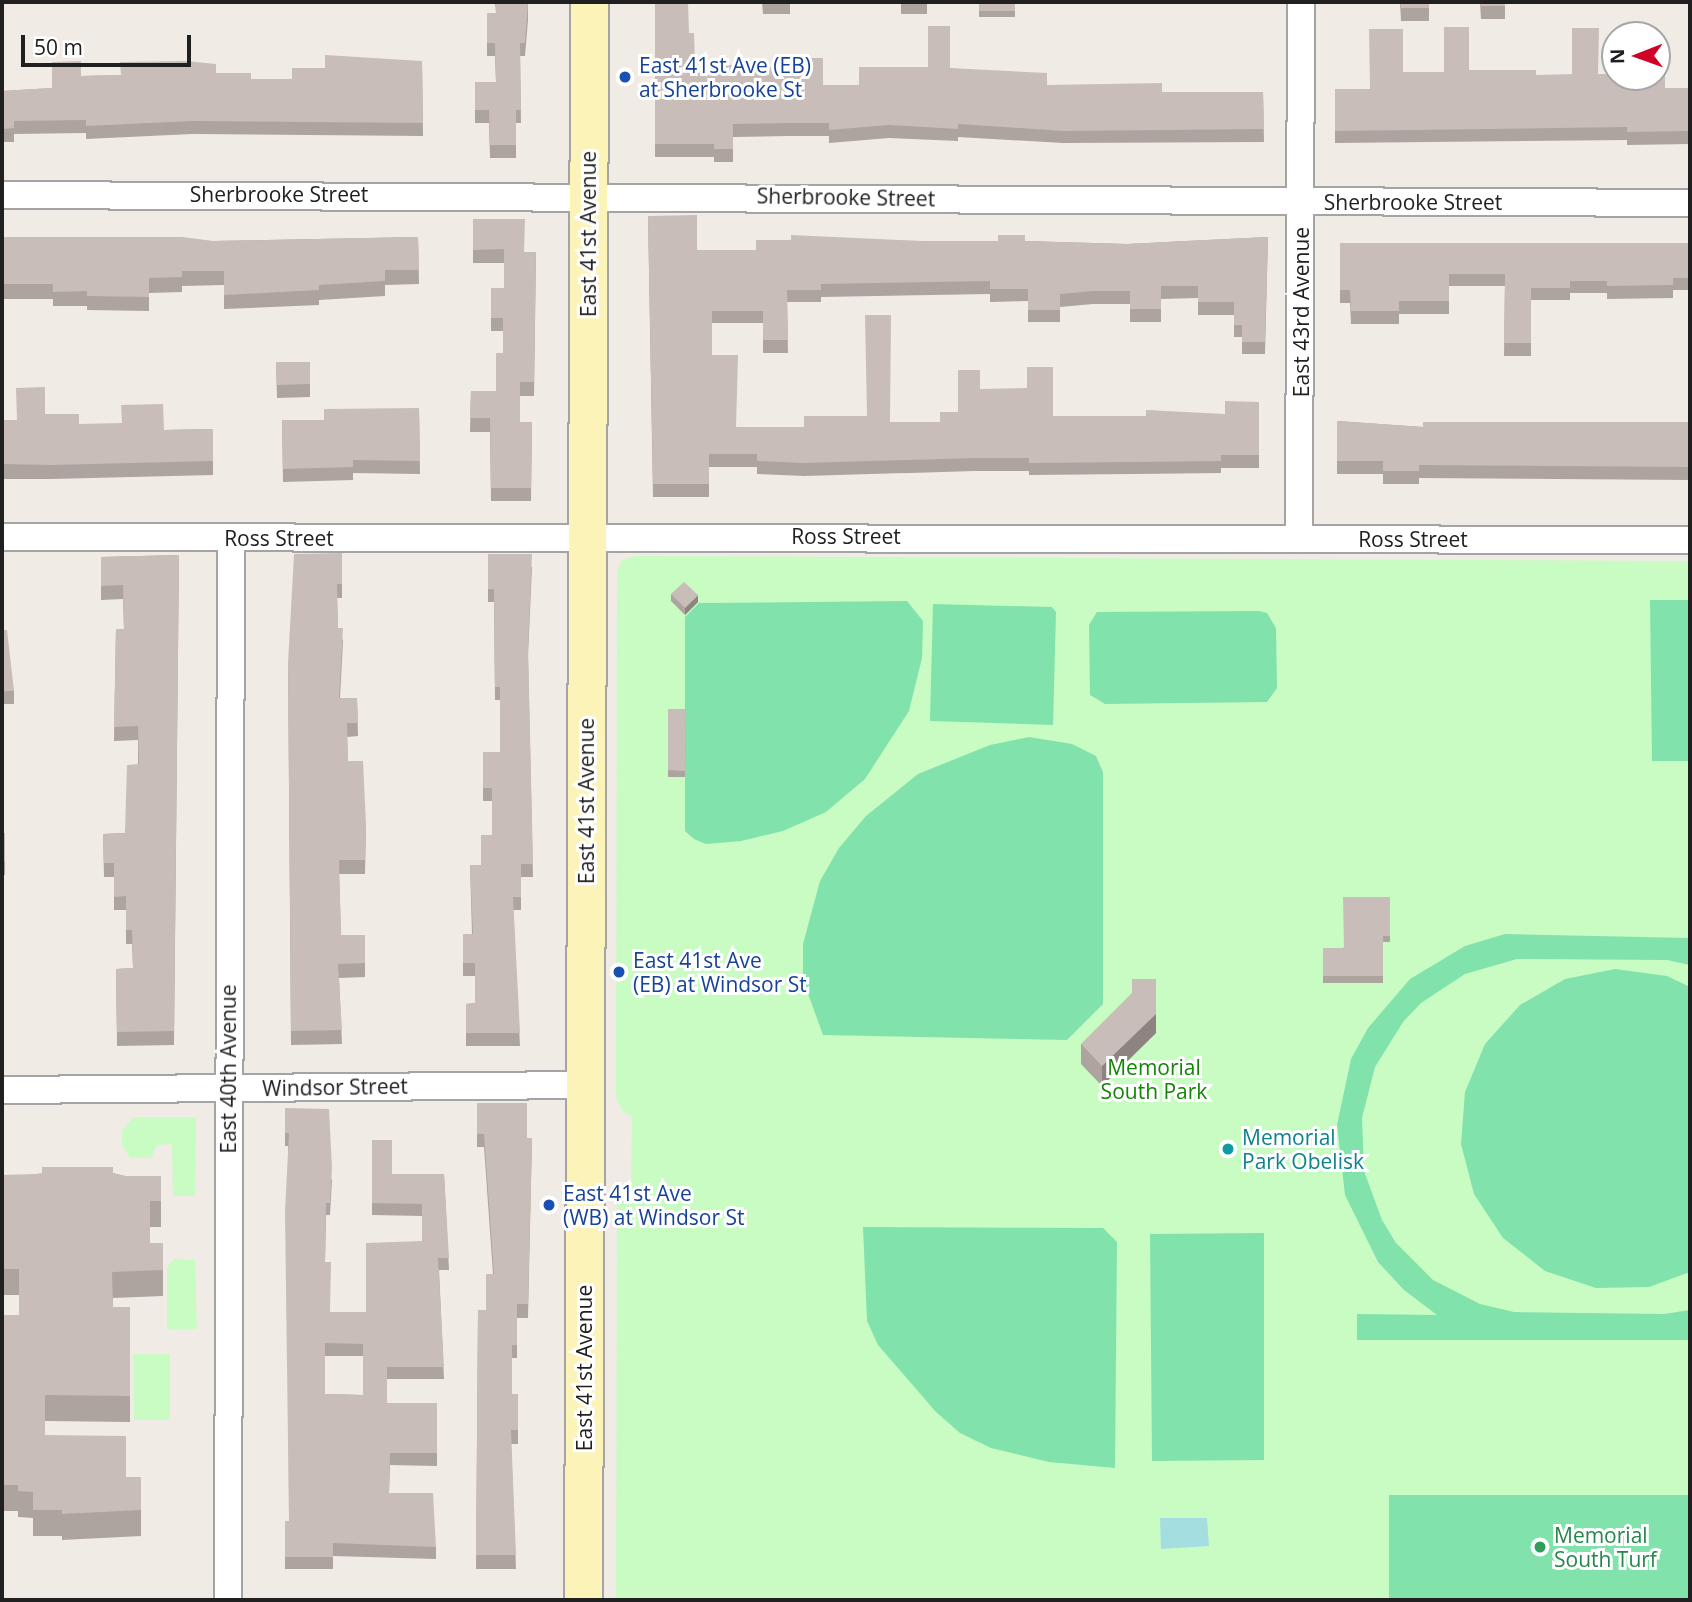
<!DOCTYPE html>
<style>
body{margin:0}
#map{position:relative;width:1692px;height:1602px;overflow:hidden;background:#f1ebe6;font-family:"Open Sans",sans-serif}
div>[style]{position:absolute}
[style*='--x']{left:calc(var(--x)*1px);top:calc(var(--y)*1px);width:calc(var(--w)*1px);rotate:calc(var(--a)*1deg)}
.park>*{inset:0;background:#c8fcc2}
.pitch>*{inset:0;background:#81e3ab}
.water>*{inset:0;background:#a5dee0}
.roads{filter:drop-shadow(2px 0 #a4a4a4) drop-shadow(-2px 0 #a4a4a4) drop-shadow(0 2px #a4a4a4) drop-shadow(0 -2px #a4a4a4)}
.minor>*{height:26px;margin:-13px;padding:0 13px;transform-origin:13px;border-radius:13px;background:#fff}
.secondary>*{height:37px;margin:-18.5px;padding:0 18.5px;transform-origin:18.5px;border-radius:18.5px;background:#fcf3b9}
.wall>*{inset:0;background:#ada39f}
.shaded-wall>*{inset:0;background:#8d8482}
.building>*{inset:0;background:#c9bdb9}
.dots>*{width:19px;height:19px;translate:-50% -50%;box-sizing:border-box;border:4px solid #fff;border-radius:50%}
span{translate:-50% -50%;white-space:nowrap;text-align:center;line-height:1.15;-webkit-text-stroke:6px #fff;paint-order:stroke}
.transit-label{font-size:21px;color:#164399}
.left{translate:0 -50%;text-align:left}
.street-label{font-size:21px;color:#202020}
.park-label{font-size:21px;color:#138507}
.culture-label{font-size:21px;color:#0d838f}
.leisure-label{font-size:21px;color:#27864d}
.frame{position:absolute;inset:0;border:4px solid #202020;pointer-events:none}
.north{position:absolute;left:1601px;top:21px;width:70px;height:70px;box-sizing:border-box;background:#fff;border:2px solid #a6a6a6;border-radius:50%;rotate:269deg;font-size:19px;font-weight:700;line-height:28px;text-align:center;color:#202020}
.north::after{content:'';display:block;margin:auto;width:24px;height:32px;background:#d00026;clip-path:polygon(50% 0,100% 100%,50% 72%,0 100%)}
.scale{position:absolute;left:21px;top:35px;width:170px;height:32px;box-sizing:border-box;border:4px solid #202020;border-top:0;padding-left:9px;font-size:21px;line-height:24px;white-space:nowrap;color:#202020;-webkit-text-stroke:5px #fff;paint-order:stroke}
</style>
<div id="map">
<div class="park">
<i style="clip-path:polygon(634px 556px,1690px 561px,1690px 1600px,616px 1600px,617px 1197px,620px 1187px,631px 1179px,632px 1116px,622px 1111px,616px 1098px,617px 571px,622px 560px)"></i>
<i style="clip-path:polygon(134px 1117px,196px 1117px,195px 1196px,173px 1196px,172px 1144px,157px 1145px,151px 1158px,130px 1158px,122px 1145px,122px 1130px)"></i>
<i style="clip-path:polygon(174px 1259px,195px 1260px,197px 1329px,167px 1330px,167px 1267px)"></i>
<i style="clip-path:polygon(133px 1354px,170px 1354px,170px 1420px,134px 1420px)"></i>
</div>
<div class="pitch">
<i style="clip-path:polygon(1650px 600px,1690px 600px,1690px 761px,1652px 761px)"></i>
<i style="clip-path:polygon(907px 601px,923px 621px,922px 658px,909px 711px,865px 779px,826px 812px,783px 831px,741px 841px,706px 844px,694px 839px,685px 831px,685px 617px,699px 603px)"></i>
<i style="clip-path:polygon(933px 604px,1052px 607px,1056px 612px,1053px 725px,930px 721px)"></i>
<i style="clip-path:polygon(1259px 611px,1267px 613px,1276px 628px,1277px 688px,1267px 702px,1105px 704px,1090px 695px,1089px 625px,1097px 612px)"></i>
<i style="clip-path:polygon(1029px 737px,1072px 744px,1096px 756px,1103px 772px,1103px 1004px,1067px 1040px,823px 1035px,803px 980px,803px 944px,820px 881px,839px 848px,866px 816px,918px 774px,990px 745px)"></i>
<i style="clip-path:polygon(1505px 934px,1690px 938px,1690px 965px,1667px 960px,1517px 959px,1465px 974px,1421px 1003px,1403px 1022px,1375px 1067px,1362px 1118px,1364px 1171px,1382px 1220px,1396px 1243px,1433px 1280px,1480px 1304px,1514px 1312px,1664px 1314px,1690px 1310px,1690px 1340px,1357px 1340px,1357px 1314px,1437px 1315px,1404px 1290px,1378px 1262px,1345px 1195px,1337px 1125px,1351px 1059px,1368px 1028px,1410px 979px,1465px 946px)"></i>
<i style="clip-path:polygon(1615px 969px,1667px 976px,1690px 987px,1690px 1272px,1649px 1287px,1596px 1288px,1545px 1271px,1503px 1238px,1474px 1194px,1461px 1144px,1465px 1092px,1485px 1044px,1520px 1005px,1565px 979px)"></i>
<i style="clip-path:polygon(863px 1227px,1103px 1228px,1117px 1242px,1115px 1468px,1049px 1462px,991px 1448px,960px 1433px,936px 1412px,878px 1345px,867px 1321px)"></i>
<i style="clip-path:polygon(1264px 1233px,1264px 1460px,1152px 1461px,1150px 1234px)"></i>
<i style="clip-path:polygon(1389px 1495px,1690px 1495px,1690px 1600px,1380px 1600px,1389px 1599px)"></i>
</div>
<div class="water">
<i style="clip-path:polygon(1160px 1518px,1207px 1518px,1209px 1546px,1161px 1549px)"></i>
</div>
<div class="roads">
<div class="minor">
<i style="--x:2;--y:195;--w:1688;--a:0.27"></i>
<i style="--x:2;--y:537;--w:1688;--a:0.1"></i>
<i style="--x:1299;--y:538;--w:536;--a:-89.79"></i>
<i style="--x:2;--y:1090;--w:583;--a:-0.49"></i>
<i style="--x:228;--y:1600;--w:1062;--a:-89.84"></i>
</div>
<div class="secondary">
<i style="--x:583;--y:1600;--w:1598;--a:-89.78"></i>
</div>
</div>
<div class="wall">
<i style="clip-path:polygon(495px 2px,528px 2px,528px 20px,525px 56px,520px 56px,521px 123px,516px 123px,516px 158px,490px 158px,489px 123px,475px 123px,475px 82px,496px 82px,495px 56px,487px 56px,487px 13px,496px 13px)"></i>
<i style="clip-path:polygon(655px 2px,689px 33px,695px 63px,823px 85px,859px 85px,950px 68px,1047px 85px,1162px 92px,1263px 92px,1264px 142px,1063px 143px,958px 137px,958px 141px,889px 138px,829px 143px,829px 136px,788px 136px,733px 137px,733px 162px,714px 162px,714px 157px,655px 157px)"></i>
<i style="clip-path:polygon(762px 2px,790px 2px,790px 14px,763px 14px)"></i>
<i style="clip-path:polygon(901px 2px,927px 2px,927px 14px,901px 14px)"></i>
<i style="clip-path:polygon(979px 2px,1015px 2px,1015px 17px,979px 17px)"></i>
<i style="clip-path:polygon(1400px 2px,1429px 2px,1429px 21px,1401px 21px)"></i>
<i style="clip-path:polygon(1480px 2px,1505px 2px,1505px 19px,1481px 19px)"></i>
<i style="clip-path:polygon(422px 61px,423px 136px,192px 134px,86px 139px,86px 133px,14px 134px,14px 142px,2px 142px,2px 91px,52px 88px,81px 76px,216px 73px,251px 79px,292px 79px,325px 68px)"></i>
<i style="clip-path:polygon(1469px 70px,1536px 75px,1599px 74px,1665px 88px,1690px 88px,1690px 144px,1627px 145px,1627px 140px,1335px 143px,1335px 89px,1370px 89px,1403px 72px,1444px 72px)"></i>
<i style="clip-path:polygon(648px 216px,697px 250px,756px 250px,922px 241px,1025px 241px,1127px 244px,1268px 237px,1265px 354px,1242px 354px,1242px 337px,1234px 337px,1234px 315px,1198px 315px,1198px 298px,1161px 299px,1161px 322px,1130px 322px,1130px 304px,1093px 304px,1060px 307px,1060px 322px,1028px 322px,1028px 301px,990px 302px,990px 294px,821px 297px,821px 302px,787px 302px,788px 353px,763px 353px,763px 323px,712px 323px,712px 355px,736px 427px,804px 427px,890px 422px,940px 422px,958px 412px,980px 389px,1053px 416px,1146px 416px,1225px 414px,1259px 402px,1259px 468px,1221px 468px,1221px 473px,1029px 475px,1029px 471px,975px 471px,804px 476px,757px 474px,757px 467px,709px 467px,709px 497px,653px 497px)"></i>
<i style="clip-path:polygon(473px 219px,525px 252px,536px 252px,534px 396px,520px 396px,520px 422px,532px 422px,531px 501px,491px 501px,490px 432px,470px 432px,471px 391px,496px 391px,503px 353px,503px 331px,491px 331px,491px 288px,504px 288px,504px 263px,473px 263px)"></i>
<i style="clip-path:polygon(2px 237px,213px 241px,418px 237px,419px 284px,385px 285px,385px 296px,319px 300px,319px 305px,224px 309px,224px 285px,182px 286px,182px 292px,149px 293px,149px 311px,87px 310px,87px 306px,53px 306px,53px 299px,2px 299px)"></i>
<i style="clip-path:polygon(1340px 243px,1690px 243px,1690px 290px,1673px 290px,1673px 298px,1607px 299px,1607px 293px,1570px 293px,1570px 300px,1531px 300px,1531px 356px,1504px 356px,1505px 286px,1449px 286px,1449px 314px,1399px 314px,1399px 324px,1351px 324px,1350px 303px,1340px 303px)"></i>
<i style="clip-path:polygon(276px 362px,310px 362px,310px 397px,277px 398px)"></i>
<i style="clip-path:polygon(419px 408px,420px 474px,353px 473px,353px 480px,283px 482px,282px 420px,324px 420px)"></i>
<i style="clip-path:polygon(45px 414px,79px 424px,164px 430px,213px 429px,213px 475px,51px 479px,2px 479px,2px 420px,16px 420px)"></i>
<i style="clip-path:polygon(1337px 421px,1423px 427px,1690px 422px,1690px 480px,1419px 478px,1419px 484px,1383px 484px,1383px 474px,1337px 474px)"></i>
<i style="clip-path:polygon(342px 553px,342px 598px,337px 598px,338px 628px,343px 641px,340px 698px,357px 698px,358px 736px,347px 737px,348px 761px,366px 825px,365px 874px,339px 874px,341px 935px,365px 935px,365px 977px,339px 978px,342px 1044px,291px 1045px,288px 663px)"></i>
<i style="clip-path:polygon(488px 554px,532px 567px,528px 656px,533px 877px,521px 877px,521px 910px,513px 910px,520px 1046px,466px 1046px,466px 1004px,475px 1003px,475px 976px,463px 976px,463px 934px,472px 934px,470px 865px,481px 865px,492px 835px,492px 801px,483px 801px,483px 752px,500px 752px,500px 700px,495px 700px,494px 602px,488px 602px)"></i>
<i style="clip-path:polygon(179px 555px,174px 1045px,117px 1046px,116px 969px,133px 968px,132px 944px,126px 944px,126px 910px,114px 910px,114px 877px,104px 877px,103px 834px,125px 833px,138px 764px,138px 740px,114px 741px,116px 629px,124px 629px,123px 599px,101px 600px,101px 557px)"></i>
<i style="clip-path:polygon(671px 594px,698px 602px,685px 615px,671px 601px)"></i>
<i style="clip-path:polygon(2px 630px,14px 691px,14px 704px,2px 704px)"></i>
<i style="clip-path:polygon(668px 709px,686px 709px,685px 777px,668px 777px)"></i>
<i style="clip-path:polygon(2px 833px,5px 833px,5px 875px,2px 875px)"></i>
<i style="clip-path:polygon(1390px 897px,1390px 942px,1383px 942px,1383px 983px,1323px 983px,1323px 948px,1343px 948px)"></i>
<i style="clip-path:polygon(1156px 1033px,1102px 1086px,1081px 1064px,1081px 1044px)"></i>
<i style="clip-path:polygon(477px 1103px,527px 1138px,532px 1138px,528px 1318px,517px 1318px,517px 1358px,512px 1358px,512px 1394px,518px 1394px,518px 1444px,511px 1444px,516px 1569px,476px 1569px,478px 1310px,486px 1310px,493px 1274px,484px 1147px,477px 1147px)"></i>
<i style="clip-path:polygon(evenodd,285px 1108px,332px 1180px,330px 1215px,326px 1215px,325px 1262px,330px 1312px,366px 1312px,422px 1241px,422px 1216px,372px 1215px,372px 1140px,392px 1174px,444px 1174px,449px 1270px,439px 1270px,444px 1379px,387px 1379px,387px 1403px,437px 1403px,437px 1466px,390px 1465px,389px 1493px,436px 1547px,436px 1559px,333px 1556px,333px 1569px,285px 1569px,285px 1521px,289px 1521px,288px 1146px,285px 1146px,285px 1108px,325px 1356px,363px 1356px,363px 1395px,325px 1394px,325px 1356px)"></i>
<i style="clip-path:polygon(113px 1173px,125px 1176px,161px 1176px,161px 1227px,150px 1227px,150px 1243px,163px 1243px,163px 1296px,113px 1298px,113px 1307px,130px 1307px,130px 1422px,45px 1421px,45px 1435px,126px 1477px,141px 1477px,141px 1536px,62px 1540px,62px 1536px,33px 1536px,33px 1518px,18px 1517px,18px 1511px,2px 1511px,2px 1315px,19px 1315px,19px 1295px,2px 1295px,2px 1242px,4px 1242px,4px 1227px,2px 1227px,2px 1175px)"></i>
</div>
<div class="shaded-wall">
<i style="clip-path:polygon(698px 595px,698px 602px,685px 615px,685px 608px)"></i>
<i style="clip-path:polygon(1156px 979px,1156px 1033px,1102px 1086px,1102px 1066px)"></i>
</div>
<div class="building">
<i style="clip-path:polygon(496px 2px,528px 2px,525px 43px,520px 43px,521px 110px,516px 110px,516px 145px,490px 145px,489px 110px,475px 110px,475px 82px,496px 82px,495px 43px,487px 43px,487px 13px,496px 13px)"></i>
<i style="clip-path:polygon(655px 2px,688px 2px,689px 33px,694px 33px,695px 63px,791px 68px,791px 58px,823px 58px,823px 85px,859px 85px,859px 67px,928px 67px,928px 26px,950px 26px,950px 68px,1047px 73px,1047px 85px,1162px 83px,1162px 92px,1263px 92px,1264px 129px,1063px 131px,958px 124px,958px 129px,889px 125px,829px 130px,829px 123px,788px 123px,733px 124px,733px 149px,714px 149px,714px 144px,655px 144px)"></i>
<i style="clip-path:polygon(979px 2px,1015px 2px,1015px 11px,979px 11px)"></i>
<i style="clip-path:polygon(1401px 2px,1429px 2px,1429px 8px,1401px 8px)"></i>
<i style="clip-path:polygon(1480px 2px,1505px 2px,1505px 6px,1481px 6px)"></i>
<i style="clip-path:polygon(1444px 27px,1469px 27px,1469px 70px,1536px 70px,1536px 75px,1572px 75px,1572px 28px,1599px 28px,1598px 74px,1615px 74px,1615px 77px,1657px 77px,1657px 74px,1665px 74px,1665px 88px,1690px 88px,1690px 131px,1627px 132px,1627px 127px,1335px 131px,1335px 89px,1370px 89px,1369px 29px,1403px 29px,1403px 72px,1444px 72px)"></i>
<i style="clip-path:polygon(325px 55px,422px 61px,423px 123px,192px 121px,86px 126px,86px 120px,14px 121px,14px 128px,2px 129px,2px 91px,52px 88px,52px 62px,81px 61px,81px 76px,121px 75px,120px 62px,185px 61px,216px 64px,216px 73px,251px 73px,251px 79px,292px 79px,292px 68px,325px 68px)"></i>
<i style="clip-path:polygon(697px 215px,697px 250px,756px 250px,756px 240px,791px 240px,791px 235px,922px 241px,998px 241px,998px 235px,1025px 235px,1025px 241px,1127px 244px,1268px 237px,1265px 342px,1242px 342px,1242px 325px,1234px 325px,1234px 302px,1198px 302px,1198px 286px,1161px 286px,1161px 309px,1130px 309px,1130px 291px,1093px 291px,1060px 294px,1060px 310px,1028px 310px,1028px 289px,990px 289px,990px 281px,821px 284px,821px 290px,787px 290px,788px 340px,763px 340px,763px 311px,712px 311px,712px 355px,738px 355px,736px 427px,804px 427px,804px 416px,867px 416px,865px 315px,891px 315px,890px 422px,940px 422px,940px 412px,958px 412px,958px 370px,980px 370px,980px 389px,1027px 388px,1027px 367px,1053px 367px,1053px 416px,1146px 416px,1146px 410px,1225px 414px,1225px 401px,1259px 402px,1259px 455px,1221px 455px,1221px 461px,1029px 463px,1029px 458px,975px 458px,804px 463px,757px 461px,757px 454px,709px 454px,709px 484px,653px 484px,648px 216px)"></i>
<i style="clip-path:polygon(473px 219px,525px 219px,524px 252px,536px 252px,534px 382px,520px 382px,520px 422px,532px 422px,531px 488px,491px 488px,490px 418px,470px 418px,471px 391px,496px 391px,496px 353px,503px 353px,503px 318px,491px 318px,491px 288px,504px 288px,504px 249px,473px 250px)"></i>
<i style="clip-path:polygon(2px 237px,182px 237px,213px 241px,418px 237px,419px 270px,385px 270px,385px 281px,319px 285px,319px 290px,224px 295px,224px 271px,182px 271px,182px 277px,149px 278px,149px 297px,87px 296px,87px 291px,53px 292px,53px 284px,2px 284px)"></i>
<i style="clip-path:polygon(1340px 243px,1690px 243px,1690px 278px,1673px 278px,1673px 285px,1607px 286px,1607px 281px,1570px 281px,1570px 288px,1531px 288px,1531px 343px,1504px 343px,1505px 274px,1449px 274px,1449px 301px,1399px 301px,1399px 311px,1351px 311px,1350px 290px,1340px 290px)"></i>
<i style="clip-path:polygon(276px 362px,310px 362px,310px 384px,277px 385px)"></i>
<i style="clip-path:polygon(45px 387px,45px 414px,79px 414px,79px 424px,122px 423px,121px 405px,163px 404px,164px 430px,213px 429px,213px 461px,51px 465px,2px 464px,2px 420px,17px 420px,16px 388px)"></i>
<i style="clip-path:polygon(419px 408px,420px 461px,353px 460px,353px 467px,283px 469px,282px 420px,324px 420px,324px 409px)"></i>
<i style="clip-path:polygon(1337px 421px,1423px 427px,1423px 422px,1690px 422px,1690px 467px,1419px 465px,1419px 471px,1383px 471px,1383px 461px,1337px 461px)"></i>
<i style="clip-path:polygon(342px 553px,342px 584px,337px 584px,338px 628px,343px 628px,339px 698px,357px 698px,358px 723px,347px 723px,348px 761px,363px 761px,366px 825px,365px 860px,339px 860px,341px 935px,365px 935px,365px 963px,338px 964px,342px 1030px,291px 1031px,288px 663px,294px 554px)"></i>
<i style="clip-path:polygon(488px 554px,532px 554px,528px 647px,533px 864px,521px 864px,521px 897px,513px 897px,520px 1033px,466px 1033px,466px 1004px,475px 1003px,475px 963px,463px 963px,463px 934px,473px 934px,470px 865px,481px 865px,481px 835px,492px 835px,492px 788px,483px 788px,483px 752px,500px 752px,500px 687px,495px 687px,494px 589px,488px 589px)"></i>
<i style="clip-path:polygon(179px 555px,174px 1031px,117px 1032px,116px 969px,133px 968px,132px 930px,126px 930px,126px 896px,114px 897px,114px 863px,104px 863px,103px 834px,125px 833px,127px 765px,139px 764px,138px 726px,114px 727px,116px 629px,124px 629px,123px 585px,101px 586px,101px 557px)"></i>
<i style="clip-path:polygon(684px 582px,698px 595px,685px 608px,671px 594px)"></i>
<i style="clip-path:polygon(2px 630px,7px 630px,14px 691px,2px 691px)"></i>
<i style="clip-path:polygon(668px 709px,686px 709px,685px 771px,668px 770px)"></i>
<i style="clip-path:polygon(2px 833px,5px 833px,5px 861px,2px 862px)"></i>
<i style="clip-path:polygon(1343px 897px,1390px 897px,1390px 936px,1383px 936px,1383px 976px,1323px 976px,1323px 948px,1344px 948px)"></i>
<i style="clip-path:polygon(1132px 979px,1156px 979px,1156px 1014px,1102px 1066px,1081px 1044px,1132px 993px)"></i>
<i style="clip-path:polygon(477px 1103px,527px 1103px,527px 1138px,532px 1138px,528px 1304px,517px 1304px,517px 1345px,512px 1345px,512px 1394px,518px 1394px,518px 1430px,511px 1430px,516px 1555px,476px 1555px,478px 1310px,486px 1310px,486px 1274px,494px 1274px,484px 1134px,477px 1134px)"></i>
<i style="clip-path:polygon(evenodd,285px 1108px,329px 1109px,332px 1168px,330px 1203px,326px 1203px,325px 1262px,331px 1262px,330px 1312px,366px 1312px,366px 1243px,422px 1241px,422px 1204px,372px 1203px,372px 1140px,392px 1140px,392px 1174px,444px 1174px,449px 1258px,438px 1258px,444px 1367px,387px 1367px,387px 1403px,437px 1403px,437px 1453px,390px 1453px,389px 1493px,433px 1493px,436px 1547px,333px 1543px,333px 1557px,285px 1557px,285px 1521px,289px 1521px,285px 1211px,289px 1133px,285px 1133px,285px 1108px,325px 1343px,363px 1344px,363px 1395px,325px 1394px,325px 1343px)"></i>
<i style="clip-path:polygon(42px 1167px,113px 1167px,113px 1173px,125px 1176px,161px 1176px,161px 1201px,150px 1201px,150px 1243px,163px 1243px,163px 1270px,112px 1272px,113px 1307px,130px 1307px,130px 1396px,45px 1395px,45px 1435px,126px 1436px,126px 1477px,141px 1477px,141px 1510px,62px 1514px,62px 1510px,33px 1510px,33px 1492px,18px 1491px,18px 1485px,2px 1485px,2px 1315px,19px 1315px,19px 1269px,2px 1269px,2px 1242px,4px 1242px,4px 1201px,2px 1201px,2px 1175px,30px 1175px,42px 1173px)"></i>
</div>
<div class="dots">
<i style="left:625px;top:77px;background:#1a4fb4"></i>
<i style="left:619px;top:972px;background:#1a4fb4"></i>
<i style="left:1228px;top:1149px;background:#0f9aa8"></i>
<i style="left:549px;top:1205px;background:#1a4fb4"></i>
<i style="left:1540px;top:1547px;background:#2e9e5b"></i>
</div>
<div class="transit-label">
<span class="left" style="left:639px;top:77px">East 41st Ave (EB)<br>at Sherbrooke St</span>
<span class="left" style="left:633px;top:972px">East 41st Ave<br>(EB) at Windsor St</span>
<span class="left" style="left:563px;top:1205px">East 41st Ave<br>(WB) at Windsor St</span>
</div>
<div class="street-label">
<span style="left:279px;top:194px">Sherbrooke Street</span>
<span style="left:846px;top:197px;rotate:1deg">Sherbrooke Street</span>
<span style="left:1413px;top:202px">Sherbrooke Street</span>
<span style="left:588px;top:234px;rotate:-90deg">East 41st Avenue</span>
<span style="left:1301px;top:312px;rotate:-90deg">East 43rd Avenue</span>
<span style="left:846px;top:536px">Ross Street</span>
<span style="left:279px;top:538px">Ross Street</span>
<span style="left:1413px;top:539px">Ross Street</span>
<span style="left:586px;top:801px;rotate:-90deg">East 41st Avenue</span>
<span style="left:228px;top:1069px;rotate:-90deg">East 40th Avenue</span>
<span style="left:335px;top:1087px;rotate:-1deg">Windsor Street</span>
<span style="left:584px;top:1368px;rotate:-90deg">East 41st Avenue</span>
</div>
<div class="park-label">
<span style="left:1154px;top:1079px">Memorial<br>South Park</span>
</div>
<div class="culture-label">
<span class="left" style="left:1242px;top:1149px">Memorial<br>Park Obelisk</span>
</div>
<div class="leisure-label">
<span class="left" style="left:1554px;top:1547px">Memorial<br>South Turf</span>
</div>
<div class="frame"></div>
<div class="north">N</div>
<div class="scale">50 m</div>
</div>
